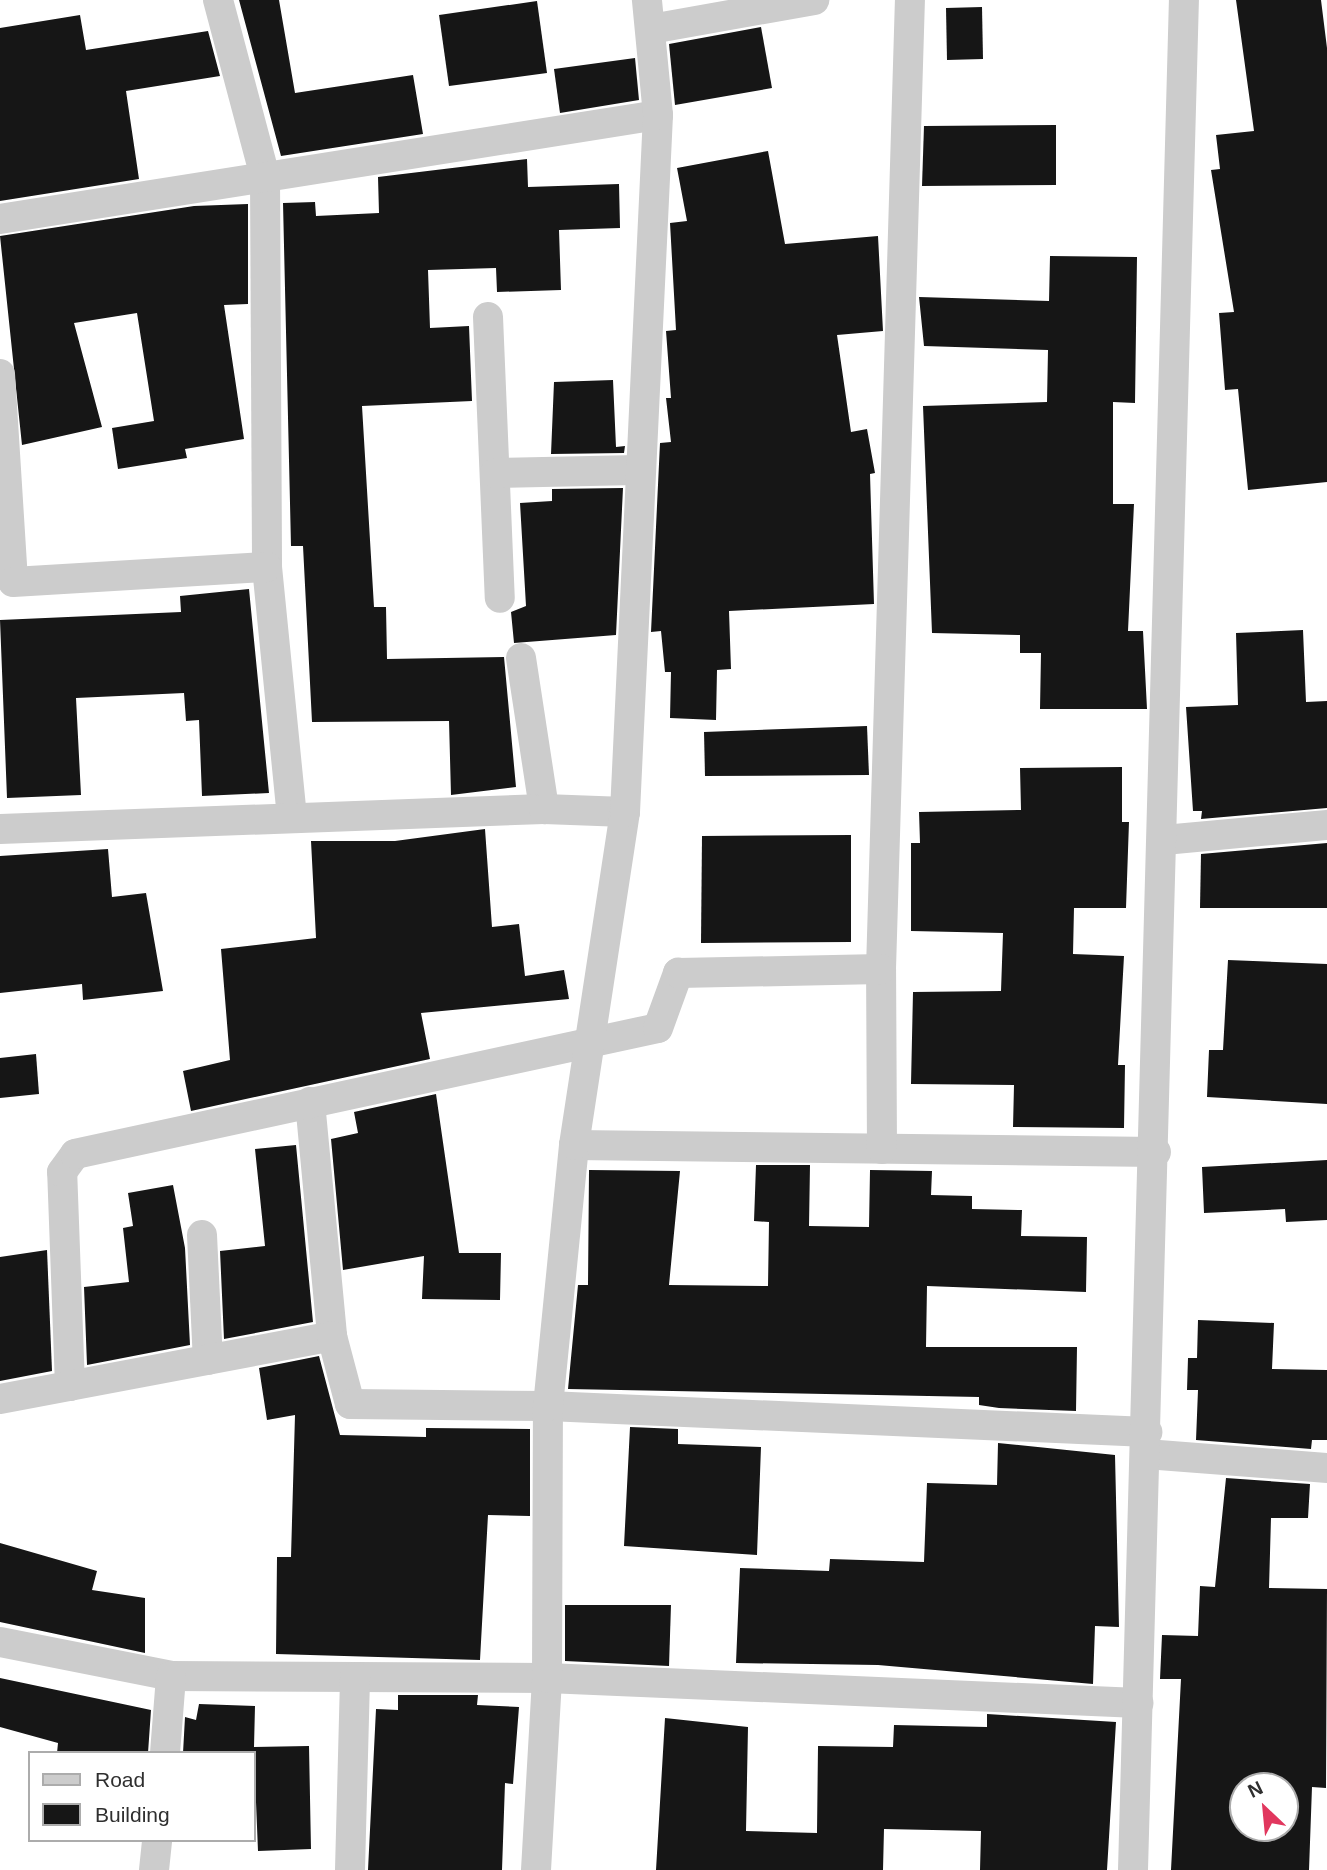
<!DOCTYPE html>
<style>
body{margin:0}
#map{position:relative;width:1327px;height:1870px;overflow:hidden;background:#fff;font-family:Helvetica,sans-serif}
div>[style]{position:absolute}
[style*='--x']{left:calc(var(--x)*1px);top:calc(var(--y)*1px);width:calc(var(--w)*1px);rotate:calc(var(--a)*1deg)}
.building>*{inset:0;background:#161616}
.street>*{height:30px;margin:-15px;padding:0 15px;transform-origin:15px;border-radius:15px;background:#ccc}
span{translate:-50% -50%;white-space:nowrap;text-align:center;line-height:1.15;-webkit-text-stroke:7px #fff;paint-order:stroke}
.legend{position:absolute;left:28px;top:1751px;width:228px;height:91px;box-sizing:border-box;background:#fff;border:2px solid #acacac;margin:0;padding:9px 12px;list-style:none;font-size:21px;color:#2f2f2f}
.legend li{display:flex;align-items:center;gap:14px;height:35px}
.legend b{width:35px;border:2px solid #acacac}
.north{position:absolute;left:1229px;top:1772px;width:70px;height:70px;box-sizing:border-box;background:#fff;border:2px solid #acacac;border-radius:50%;rotate:334deg;font-size:19px;font-weight:700;line-height:28px;text-align:center;color:#2f2f2f}
.north::after{content:'';display:block;margin:auto;width:24px;height:32px;background:#e1375e;clip-path:polygon(50% 0,100% 100%,50% 72%,0 100%)}
</style>
<div id="map">
<div class="building">
<i style="clip-path:polygon(239px 0,279px 0,295px 93px,413px 75px,423px 134px,281px 156px)"></i>
<i style="clip-path:polygon(1236px 0,1321px 0,1327px 48px,1327px 482px,1248px 490px,1238px 389px,1225px 390px,1219px 313px,1234px 312px,1211px 170px,1220px 169px,1216px 135px,1254px 131px)"></i>
<i style="clip-path:polygon(537px 1px,547px 73px,449px 86px,439px 15px)"></i>
<i style="clip-path:polygon(982px 7px,983px 59px,947px 60px,946px 8px)"></i>
<i style="clip-path:polygon(80px 15px,86px 50px,208px 31px,220px 76px,126px 91px,139px 179px,0 201px,0 28px)"></i>
<i style="clip-path:polygon(761px 27px,772px 88px,675px 105px,669px 44px)"></i>
<i style="clip-path:polygon(635px 58px,639px 100px,560px 113px,554px 69px)"></i>
<i style="clip-path:polygon(1056px 125px,1056px 185px,922px 186px,924px 126px)"></i>
<i style="clip-path:polygon(768px 151px,785px 244px,878px 236px,883px 331px,837px 335px,851px 432px,867px 429px,875px 473px,870px 474px,874px 604px,729px 611px,731px 669px,717px 670px,716px 720px,670px 718px,671px 672px,665px 672px,661px 631px,651px 632px,660px 443px,671px 442px,666px 398px,671px 398px,666px 331px,676px 330px,670px 223px,687px 221px,677px 168px)"></i>
<i style="clip-path:polygon(527px 159px,528px 187px,619px 184px,620px 228px,559px 230px,561px 290px,497px 292px,496px 268px,428px 270px,430px 328px,469px 326px,472px 401px,362px 406px,374px 607px,386px 607px,387px 659px,504px 657px,516px 787px,451px 795px,449px 721px,312px 722px,303px 546px,291px 546px,283px 203px,315px 202px,316px 216px,379px 213px,378px 177px)"></i>
<i style="clip-path:polygon(248px 204px,248px 304px,224px 305px,244px 439px,185px 449px,187px 458px,118px 469px,112px 428px,154px 421px,137px 313px,74px 323px,102px 427px,22px 445px,0 236px,194px 206px)"></i>
<i style="clip-path:polygon(1050px 256px,1137px 257px,1135px 403px,1113px 402px,1113px 504px,1134px 504px,1128px 631px,1143px 631px,1147px 709px,1040px 709px,1041px 653px,1020px 653px,1020px 635px,932px 633px,923px 406px,1047px 402px,1048px 350px,924px 346px,919px 297px,1049px 301px)"></i>
<i style="clip-path:polygon(613px 380px,616px 447px,625px 446px,624px 453px,551px 454px,554px 382px)"></i>
<i style="clip-path:polygon(623px 488px,616px 635px,514px 643px,511px 612px,526px 606px,520px 503px,552px 501px,552px 489px)"></i>
<i style="clip-path:polygon(249px 589px,269px 793px,202px 796px,199px 720px,186px 721px,184px 693px,76px 698px,81px 795px,7px 798px,0 620px,181px 612px,180px 596px)"></i>
<i style="clip-path:polygon(1303px 630px,1306px 702px,1327px 701px,1327px 808px,1201px 819px,1202px 811px,1193px 811px,1186px 707px,1238px 705px,1236px 633px)"></i>
<i style="clip-path:polygon(867px 726px,869px 775px,705px 776px,704px 732px)"></i>
<i style="clip-path:polygon(1122px 767px,1122px 822px,1129px 822px,1126px 908px,1074px 908px,1073px 954px,1124px 956px,1118px 1065px,1125px 1065px,1124px 1128px,1013px 1127px,1014px 1085px,911px 1084px,913px 992px,1001px 991px,1003px 933px,911px 931px,911px 843px,920px 843px,919px 812px,1021px 810px,1020px 768px)"></i>
<i style="clip-path:polygon(485px 829px,492px 927px,519px 924px,525px 976px,564px 970px,569px 999px,421px 1013px,430px 1059px,191px 1111px,183px 1071px,230px 1060px,221px 949px,316px 938px,311px 841px,395px 841px)"></i>
<i style="clip-path:polygon(851px 835px,851px 942px,701px 943px,702px 836px)"></i>
<i style="clip-path:polygon(1327px 843px,1327px 908px,1200px 908px,1201px 854px)"></i>
<i style="clip-path:polygon(108px 849px,112px 897px,146px 893px,163px 991px,83px 1000px,82px 984px,0 993px,0 856px)"></i>
<i style="clip-path:polygon(1228px 960px,1327px 964px,1327px 1104px,1207px 1097px,1209px 1050px,1223px 1050px)"></i>
<i style="clip-path:polygon(36px 1054px,39px 1094px,0 1098px,0 1058px)"></i>
<i style="clip-path:polygon(436px 1094px,459px 1253px,501px 1253px,500px 1300px,422px 1299px,424px 1256px,343px 1270px,331px 1139px,358px 1133px,354px 1112px)"></i>
<i style="clip-path:polygon(296px 1145px,313px 1322px,224px 1339px,220px 1251px,265px 1246px,255px 1149px)"></i>
<i style="clip-path:polygon(1327px 1160px,1327px 1220px,1286px 1222px,1285px 1209px,1204px 1213px,1202px 1167px)"></i>
<i style="clip-path:polygon(756px 1165px,810px 1165px,809px 1226px,869px 1227px,870px 1170px,932px 1171px,931px 1195px,972px 1196px,972px 1209px,1022px 1210px,1021px 1236px,1087px 1237px,1086px 1292px,927px 1286px,926px 1347px,1077px 1347px,1076px 1411px,999px 1408px,979px 1405px,979px 1397px,568px 1389px,578px 1285px,588px 1285px,589px 1170px,680px 1171px,669px 1285px,768px 1286px,769px 1222px,754px 1221px)"></i>
<i style="clip-path:polygon(173px 1185px,185px 1248px,190px 1345px,87px 1365px,84px 1287px,129px 1282px,123px 1228px,133px 1226px,128px 1193px)"></i>
<i style="clip-path:polygon(47px 1250px,52px 1371px,0 1381px,0 1257px)"></i>
<i style="clip-path:polygon(1198px 1320px,1274px 1323px,1272px 1369px,1327px 1370px,1327px 1440px,1312px 1440px,1311px 1449px,1196px 1440px,1198px 1390px,1187px 1390px,1188px 1358px,1197px 1358px)"></i>
<i style="clip-path:polygon(319px 1356px,340px 1435px,426px 1437px,426px 1428px,530px 1429px,530px 1516px,488px 1515px,480px 1660px,276px 1654px,277px 1557px,291px 1557px,295px 1415px,267px 1420px,259px 1368px)"></i>
<i style="clip-path:polygon(630px 1427px,678px 1429px,678px 1444px,761px 1447px,757px 1555px,624px 1546px)"></i>
<i style="clip-path:polygon(998px 1443px,1115px 1455px,1119px 1627px,1095px 1626px,1093px 1684px,878px 1665px,736px 1663px,740px 1568px,829px 1571px,830px 1559px,924px 1562px,927px 1483px,997px 1485px)"></i>
<i style="clip-path:polygon(evenodd,1226px 1478px,1310px 1484px,1308px 1518px,1271px 1518px,1269px 1588px,1327px 1589px,1326px 1788px,1312px 1787px,1309px 1870px,1171px 1870px,1181px 1679px,1160px 1679px,1162px 1635px,1198px 1636px,1200px 1586px,1215px 1587px,1226px 1478px,1243px 1786px,1285px 1786px,1285px 1828px,1243px 1828px,1243px 1786px)"></i>
<i style="clip-path:polygon(0 1543px,97px 1571px,92px 1590px,145px 1598px,145px 1653px,0 1622px)"></i>
<i style="clip-path:polygon(565px 1605px,671px 1605px,669px 1666px,565px 1661px)"></i>
<i style="clip-path:polygon(0 1678px,151px 1710px,148px 1753px,57px 1753px,58px 1743px,0 1727px)"></i>
<i style="clip-path:polygon(398px 1695px,478px 1695px,477px 1705px,519px 1707px,513px 1784px,505px 1783px,502px 1870px,368px 1870px,376px 1709px,398px 1710px)"></i>
<i style="clip-path:polygon(199px 1704px,255px 1706px,254px 1747px,309px 1746px,311px 1849px,258px 1851px,254px 1753px,183px 1753px,185px 1717px,196px 1720px)"></i>
<i style="clip-path:polygon(987px 1714px,1116px 1722px,1107px 1870px,980px 1870px,981px 1831px,884px 1829px,883px 1870px,656px 1870px,665px 1718px,748px 1727px,746px 1831px,817px 1833px,818px 1746px,893px 1747px,894px 1725px,987px 1727px)"></i>
</div>
<div class="street">
<i style="--x:218;--y:0;--w:183;--a:75.1"></i>
<i style="--x:265;--y:177;--w:390;--a:89.7"></i>
<i style="--x:267;--y:567;--w:252;--a:84.3"></i>
<i style="--x:651;--y:29;--w:166;--a:-10.1"></i>
<i style="--x:0;--y:219;--w:666;--a:-8.98"></i>
<i style="--x:488;--y:317;--w:281;--a:87.6"></i>
<i style="--x:0;--y:374;--w:208;--a:86.4"></i>
<i style="--x:13;--y:582;--w:254;--a:-3.4"></i>
<i style="--x:495;--y:473;--w:142;--a:-1.2"></i>
<i style="--x:521;--y:658;--w:153;--a:81.3"></i>
<i style="--x:0;--y:829;--w:544;--a:-2.11"></i>
<i style="--x:544;--y:809;--w:81;--a:2.1"></i>
<i style="--x:1164;--y:840;--w:164;--a:-5.3"></i>
<i style="--x:310;--y:1102;--w:235;--a:84.6"></i>
<i style="--x:574;--y:1145;--w:582;--a:0.69"></i>
<i style="--x:882;--y:1149;--w:180;--a:-90.3"></i>
<i style="--x:881;--y:969;--w:969;--a:-88.29"></i>
<i style="--x:202;--y:1235;--w:125;--a:87.3"></i>
<i style="--x:70;--y:1386;--w:214;--a:-92.1"></i>
<i style="--x:62;--y:1172;--w:22;--a:-54"></i>
<i style="--x:75;--y:1154;--w:596;--a:-12.2"></i>
<i style="--x:658;--y:1028;--w:59;--a:-70"></i>
<i style="--x:678;--y:973;--w:203;--a:-1.1"></i>
<i style="--x:0;--y:1399;--w:338;--a:-10.7"></i>
<i style="--x:332;--y:1336;--w:70;--a:75.2"></i>
<i style="--x:350;--y:1404;--w:198;--a:0.6"></i>
<i style="--x:548;--y:1406;--w:600;--a:2.49"></i>
<i style="--x:1146;--y:1454;--w:182;--a:4.4"></i>
<i style="--x:0;--y:1642;--w:174;--a:11.2"></i>
<i style="--x:171;--y:1676;--w:376;--a:0.3"></i>
<i style="--x:547;--y:1678;--w:592;--a:2.42"></i>
<i style="--x:165;--y:1753;--w:77;--a:-85.5"></i>
<i style="--x:154;--y:1870;--w:30;--a:-84"></i>
<i style="--x:350;--y:1870;--w:193;--a:-88.5"></i>
<i style="--x:536;--y:1870;--w:192;--a:-86.7"></i>
<i style="--x:547;--y:1678;--w:272;--a:-89.8"></i>
<i style="--x:548;--y:1406;--w:262;--a:-84.3"></i>
<i style="--x:574;--y:1145;--w:337;--a:-81.3"></i>
<i style="--x:625;--y:812;--w:698;--a:-87.29"></i>
<i style="--x:658;--y:115;--w:116;--a:-95.5"></i>
<i style="--x:1133;--y:1870;--w:1871;--a:-88.44"></i>
</div>
<ul class="legend">
<li><b style="height:9px;background:#ccc"></b>Road</li>
<li><b style="height:19px;background:#161616"></b>Building</li>
</ul>
<div class="north">N</div>
</div>
